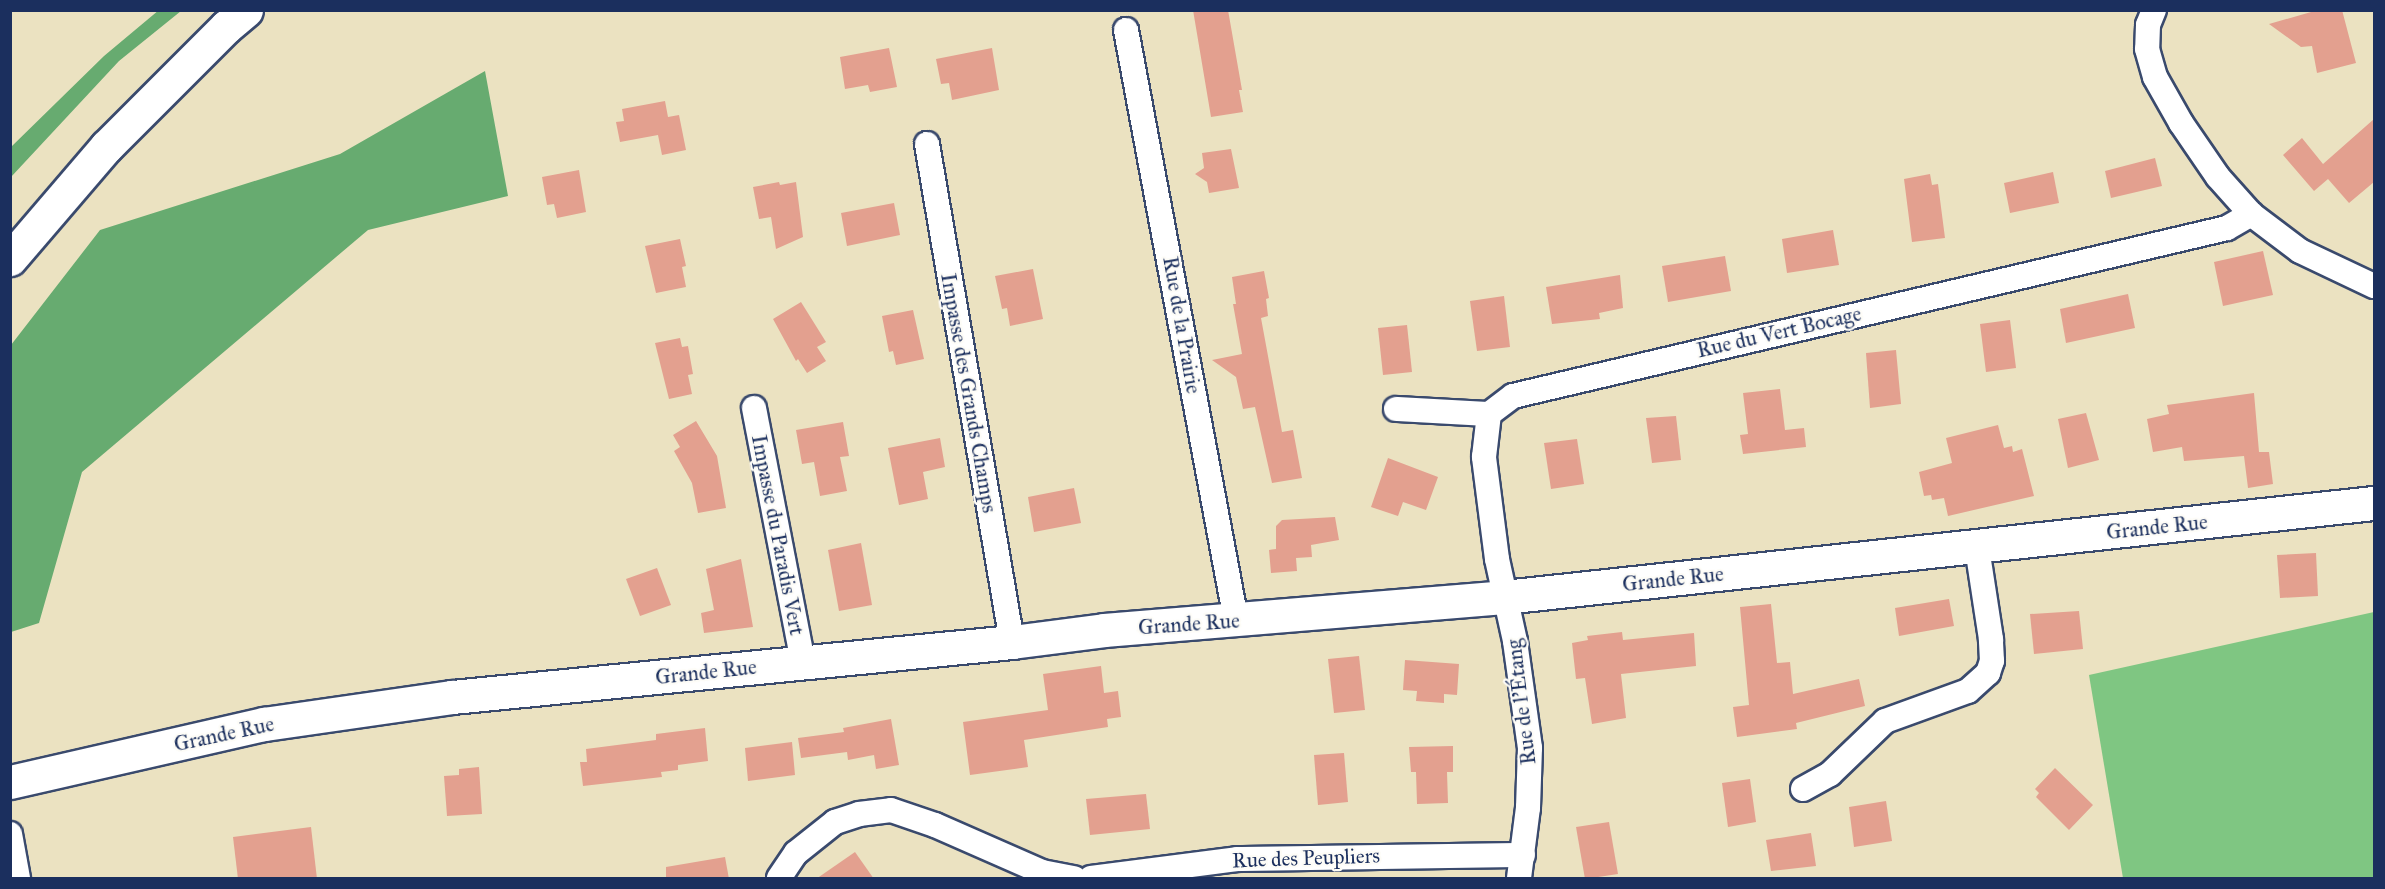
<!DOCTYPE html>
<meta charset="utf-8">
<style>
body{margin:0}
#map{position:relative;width:2385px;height:889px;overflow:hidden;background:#ebe2c1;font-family:"IM FELL Great Primer",serif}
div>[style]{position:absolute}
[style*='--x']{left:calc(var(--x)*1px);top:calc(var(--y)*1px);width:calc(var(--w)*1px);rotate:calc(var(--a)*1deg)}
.green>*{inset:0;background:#7fc682}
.forest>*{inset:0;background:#67ab70}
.building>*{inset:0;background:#e3a08f}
.roads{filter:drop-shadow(2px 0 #3a4a6d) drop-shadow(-2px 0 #3a4a6d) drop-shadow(0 2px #3a4a6d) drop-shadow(0 -2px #3a4a6d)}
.street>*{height:24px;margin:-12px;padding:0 12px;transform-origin:12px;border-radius:12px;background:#fff}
.secondary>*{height:33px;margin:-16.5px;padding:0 16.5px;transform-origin:16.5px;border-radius:16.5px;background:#fff}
.primary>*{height:33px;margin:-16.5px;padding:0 16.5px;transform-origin:16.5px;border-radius:16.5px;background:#fff}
span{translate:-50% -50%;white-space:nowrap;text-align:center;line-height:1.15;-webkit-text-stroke:4.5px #fdfcf7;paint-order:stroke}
.street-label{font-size:21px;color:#1b2f5e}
.frame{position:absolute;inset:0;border:12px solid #1b2f5e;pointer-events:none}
</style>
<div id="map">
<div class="green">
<i style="clip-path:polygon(2374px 612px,2374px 878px,2123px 878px,2089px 675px)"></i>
</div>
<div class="forest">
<i style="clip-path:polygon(159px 10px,181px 11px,119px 61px,11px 177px,11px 147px,104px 56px)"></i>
<i style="clip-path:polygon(485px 71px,508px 196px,368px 230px,82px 472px,39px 623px,11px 632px,11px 345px,100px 230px,340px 154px)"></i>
</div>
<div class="building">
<i style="clip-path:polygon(1193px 10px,1228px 10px,1242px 90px,1239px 90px,1243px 112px,1211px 117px)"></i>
<i style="clip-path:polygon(2318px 10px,2342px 10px,2356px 63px,2317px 73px,2312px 46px,2301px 47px,2269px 24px)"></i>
<i style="clip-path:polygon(889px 48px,897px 87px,870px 92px,868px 85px,845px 89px,840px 57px)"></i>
<i style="clip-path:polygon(992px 48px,999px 90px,952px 100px,949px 83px,941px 84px,936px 59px)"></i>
<i style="clip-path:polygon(665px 101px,668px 117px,679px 115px,686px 150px,662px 155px,658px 135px,620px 142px,616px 122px,624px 121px,622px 109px)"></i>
<i style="clip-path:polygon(2374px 119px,2374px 182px,2349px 203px,2328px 179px,2314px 191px,2283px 155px,2302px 138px,2323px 164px)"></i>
<i style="clip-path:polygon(1231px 149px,1239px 188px,1209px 193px,1207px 182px,1195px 174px,1204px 168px,1202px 153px)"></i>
<i style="clip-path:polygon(2155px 158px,2162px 186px,2111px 198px,2105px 171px)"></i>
<i style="clip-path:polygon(579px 170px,586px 212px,557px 218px,554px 204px,547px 205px,542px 177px)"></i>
<i style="clip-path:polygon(2053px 172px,2059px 203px,2010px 213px,2004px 183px)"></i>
<i style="clip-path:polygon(1930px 174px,1932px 185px,1938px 184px,1945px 238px,1912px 242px,1904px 179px)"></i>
<i style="clip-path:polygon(779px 182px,780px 185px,796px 182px,803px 237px,776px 249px,771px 217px,759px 219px,753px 187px)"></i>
<i style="clip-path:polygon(894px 203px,900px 235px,847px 246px,841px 213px)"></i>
<i style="clip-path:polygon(1833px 230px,1839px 265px,1787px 273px,1782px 239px)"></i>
<i style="clip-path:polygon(680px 239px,686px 266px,682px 267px,686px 287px,656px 293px,645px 246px)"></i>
<i style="clip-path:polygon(2263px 251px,2273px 295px,2223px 306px,2214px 262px)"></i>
<i style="clip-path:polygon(1725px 256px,1731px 291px,1668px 302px,1662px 266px)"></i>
<i style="clip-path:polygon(1033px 269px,1043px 319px,1010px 326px,1007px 308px,1002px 309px,995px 276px)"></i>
<i style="clip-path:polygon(1264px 271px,1269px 298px,1266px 299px,1268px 316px,1261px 318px,1282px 432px,1293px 430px,1302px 478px,1272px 483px,1255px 407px,1243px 409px,1236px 377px,1212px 360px,1242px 354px,1233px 304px,1236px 304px,1232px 277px)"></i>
<i style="clip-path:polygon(1620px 275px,1623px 308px,1599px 313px,1600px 319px,1552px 324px,1546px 287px)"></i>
<i style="clip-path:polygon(2128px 294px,2135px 328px,2066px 343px,2060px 309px)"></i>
<i style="clip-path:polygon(1504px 296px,1510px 347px,1477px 351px,1470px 301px)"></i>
<i style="clip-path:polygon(801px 302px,826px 342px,817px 347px,826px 361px,807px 373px,798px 359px,796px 361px,773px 319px)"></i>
<i style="clip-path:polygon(913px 310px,924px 359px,896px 365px,893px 351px,889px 352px,882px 316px)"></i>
<i style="clip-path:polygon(2010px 320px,2016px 368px,1986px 372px,1980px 324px)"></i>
<i style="clip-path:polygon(1407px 325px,1412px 372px,1383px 375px,1378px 328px)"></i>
<i style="clip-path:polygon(680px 338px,682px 347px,688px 346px,693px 374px,688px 375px,692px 394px,669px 399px,655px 343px)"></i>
<i style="clip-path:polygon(1896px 350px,1901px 404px,1870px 408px,1866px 353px)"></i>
<i style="clip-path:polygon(1780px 389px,1785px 430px,1804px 428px,1806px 447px,1743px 454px,1740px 435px,1748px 434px,1743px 393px)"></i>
<i style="clip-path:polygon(2254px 393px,2259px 452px,2269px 452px,2273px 484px,2248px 488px,2244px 456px,2184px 461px,2182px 447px,2153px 452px,2147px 419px,2169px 414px,2167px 405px)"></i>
<i style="clip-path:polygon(2086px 413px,2099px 460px,2068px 468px,2058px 419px)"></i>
<i style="clip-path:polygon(1676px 416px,1681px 460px,1652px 463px,1646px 418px)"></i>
<i style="clip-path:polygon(696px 421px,717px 456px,726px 508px,698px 513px,692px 483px,674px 451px,680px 447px,673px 435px)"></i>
<i style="clip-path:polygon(843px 422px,849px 456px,840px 457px,847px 491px,820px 496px,814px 462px,802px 464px,796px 430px)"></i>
<i style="clip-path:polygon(1998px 425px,2004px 448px,2012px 446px,2013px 452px,2022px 449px,2034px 496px,1948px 516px,1944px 498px,1932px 500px,1931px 495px,1924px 496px,1919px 472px,1952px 463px,1946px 438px)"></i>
<i style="clip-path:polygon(940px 438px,945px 467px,923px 472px,928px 499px,899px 505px,888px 448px)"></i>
<i style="clip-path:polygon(1577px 439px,1584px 484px,1551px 489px,1544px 443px)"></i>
<i style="clip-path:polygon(1388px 458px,1438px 477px,1426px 510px,1403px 502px,1398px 516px,1371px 507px)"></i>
<i style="clip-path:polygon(1074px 488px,1081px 523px,1034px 532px,1028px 497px)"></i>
<i style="clip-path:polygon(1335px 517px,1339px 540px,1311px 545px,1312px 557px,1296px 558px,1297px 571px,1271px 573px,1269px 550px,1276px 549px,1276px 526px,1282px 520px)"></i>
<i style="clip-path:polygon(861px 543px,872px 605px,839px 611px,828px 550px)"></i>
<i style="clip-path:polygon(2316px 553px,2318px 596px,2280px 598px,2277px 555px)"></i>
<i style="clip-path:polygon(741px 559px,753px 627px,704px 633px,701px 613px,714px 610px,706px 569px)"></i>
<i style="clip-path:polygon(657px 568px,671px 605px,640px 616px,626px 579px)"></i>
<i style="clip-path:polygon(1949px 599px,1954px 626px,1899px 636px,1895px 608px)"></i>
<i style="clip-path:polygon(1771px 604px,1777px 663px,1790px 662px,1793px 694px,1859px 679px,1865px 706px,1796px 723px,1797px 729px,1737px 737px,1733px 707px,1749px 705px,1740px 607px)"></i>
<i style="clip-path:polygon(2079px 611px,2083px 649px,2034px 654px,2030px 614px)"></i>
<i style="clip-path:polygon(1622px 632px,1623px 640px,1694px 633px,1696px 666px,1621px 674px,1626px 718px,1592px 724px,1585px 678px,1576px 679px,1572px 643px,1588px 640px,1587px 636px)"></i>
<i style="clip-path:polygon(1359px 656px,1365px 710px,1334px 713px,1328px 659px)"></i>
<i style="clip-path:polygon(1405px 660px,1459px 664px,1457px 695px,1444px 694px,1444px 703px,1416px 701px,1417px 691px,1403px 690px)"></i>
<i style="clip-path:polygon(1101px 666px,1104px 693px,1118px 691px,1121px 717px,1107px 719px,1108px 727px,1024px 740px,1028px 767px,970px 775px,963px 722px,1048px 710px,1043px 674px)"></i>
<i style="clip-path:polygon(891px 719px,899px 765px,876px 769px,874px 755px,848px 760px,847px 752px,801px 758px,798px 738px,844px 732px,843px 728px)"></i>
<i style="clip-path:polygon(705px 728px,708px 761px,678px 765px,678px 770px,661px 772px,662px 777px,583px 786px,580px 762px,587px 762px,586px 749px,656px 740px,656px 734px)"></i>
<i style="clip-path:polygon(792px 742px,795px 775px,748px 781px,745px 748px)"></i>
<i style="clip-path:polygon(1453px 746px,1453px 772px,1447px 772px,1448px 803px,1417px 804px,1416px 772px,1411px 772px,1409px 747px)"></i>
<i style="clip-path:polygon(1344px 753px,1348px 802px,1318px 805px,1314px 755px)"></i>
<i style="clip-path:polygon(479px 767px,482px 814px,447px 816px,444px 776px,459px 775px,459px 769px)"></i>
<i style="clip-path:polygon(2055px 768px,2093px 805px,2069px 830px,2036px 797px,2039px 793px,2035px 789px)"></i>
<i style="clip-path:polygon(1750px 779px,1756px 822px,1728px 827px,1722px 783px)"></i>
<i style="clip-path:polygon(1146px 794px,1150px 829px,1090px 835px,1086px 799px)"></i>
<i style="clip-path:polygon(1886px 801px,1892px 841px,1854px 847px,1849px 807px)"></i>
<i style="clip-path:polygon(1609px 822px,1618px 874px,1585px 879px,1576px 827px)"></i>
<i style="clip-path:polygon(311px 827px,317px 879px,238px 879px,233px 837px)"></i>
<i style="clip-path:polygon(1811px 833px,1816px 866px,1771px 871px,1766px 840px)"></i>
<i style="clip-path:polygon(855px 852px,874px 879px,816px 879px)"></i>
<i style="clip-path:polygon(725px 857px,729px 879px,666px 879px,666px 867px)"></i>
</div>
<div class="roads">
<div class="street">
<i style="--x:2154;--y:10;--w:16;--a:112"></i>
<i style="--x:2148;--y:25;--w:24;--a:92"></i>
<i style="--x:2147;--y:49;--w:29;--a:74"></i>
<i style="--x:2155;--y:77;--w:53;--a:60.5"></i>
<i style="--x:2181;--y:123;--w:65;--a:55.6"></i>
<i style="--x:2218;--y:177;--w:50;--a:48.3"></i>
<i style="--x:2251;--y:214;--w:61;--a:37.1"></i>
<i style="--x:2300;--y:251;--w:82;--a:25.3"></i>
<i style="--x:1126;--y:30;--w:600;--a:79.44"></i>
<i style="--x:927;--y:144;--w:505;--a:80.31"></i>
<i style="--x:754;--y:408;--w:260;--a:79.1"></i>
<i style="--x:1396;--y:409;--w:93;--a:3.1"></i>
<i style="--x:1803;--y:789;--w:31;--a:-29"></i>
<i style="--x:1830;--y:774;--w:76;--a:-43.9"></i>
<i style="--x:1885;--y:721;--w:88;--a:-19.9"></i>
<i style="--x:1968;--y:691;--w:27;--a:-42"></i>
<i style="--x:1988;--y:673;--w:13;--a:-72"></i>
<i style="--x:1992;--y:661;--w:22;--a:-93"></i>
<i style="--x:1991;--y:639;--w:93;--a:-98.7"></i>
<i style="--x:10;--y:834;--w:45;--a:79.7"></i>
<i style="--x:779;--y:878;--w:30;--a:-56"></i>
<i style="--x:796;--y:853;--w:50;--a:-38.5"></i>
<i style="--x:835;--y:822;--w:25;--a:-18"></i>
<i style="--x:859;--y:814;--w:32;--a:-7"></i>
<i style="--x:891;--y:810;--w:46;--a:18.8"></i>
<i style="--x:935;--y:825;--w:117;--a:23.7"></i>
<i style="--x:1042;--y:872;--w:33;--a:11"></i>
<i style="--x:1091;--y:878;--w:147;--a:-7.4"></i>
<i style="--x:1237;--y:859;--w:286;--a:-0.8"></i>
<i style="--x:1519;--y:878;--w:71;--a:-82.7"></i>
<i style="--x:1528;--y:808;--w:60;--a:-88.1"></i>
<i style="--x:1530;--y:748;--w:108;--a:-98"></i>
<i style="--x:1515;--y:641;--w:84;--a:-102.4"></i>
<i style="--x:1497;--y:559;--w:103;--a:-97.3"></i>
<i style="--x:1484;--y:457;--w:43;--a:-83.4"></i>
<i style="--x:1489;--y:414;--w:30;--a:-37"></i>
<i style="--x:1513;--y:396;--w:733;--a:-13.24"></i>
<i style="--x:2227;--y:228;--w:28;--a:-30"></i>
</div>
<div class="secondary">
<i style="--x:10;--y:782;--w:261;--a:-12.9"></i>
<i style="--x:264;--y:724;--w:190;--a:-8.2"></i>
<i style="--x:452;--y:697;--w:563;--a:-5.61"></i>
<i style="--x:1012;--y:642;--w:93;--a:-7.4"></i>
<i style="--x:1104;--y:630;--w:401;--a:-4.7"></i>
<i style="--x:1504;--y:597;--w:875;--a:-6.17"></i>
</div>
<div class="primary">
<i style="--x:10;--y:259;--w:148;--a:-49.4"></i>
<i style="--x:106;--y:147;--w:170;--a:-45"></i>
<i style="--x:226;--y:27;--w:26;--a:-40"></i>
</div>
</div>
<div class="street-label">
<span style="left:1182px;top:325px;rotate:80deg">Rue de la Prairie</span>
<span style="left:1779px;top:332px;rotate:-13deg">Rue du Vert Bocage</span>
<span style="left:969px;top:393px;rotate:80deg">Impasse des Grands Champs</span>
<span style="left:2157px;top:527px;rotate:-6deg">Grande Rue</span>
<span style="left:778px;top:535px;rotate:79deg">Impasse du Paradis Vert</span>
<span style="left:1673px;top:579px;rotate:-6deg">Grande Rue</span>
<span style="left:1189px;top:624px;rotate:-4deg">Grande Rue</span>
<span style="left:706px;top:672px;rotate:-6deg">Grande Rue</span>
<span style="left:1521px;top:702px;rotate:-97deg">Rue de l'Étang</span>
<span style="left:224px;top:734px;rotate:-12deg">Grande Rue</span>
<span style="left:1306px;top:858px;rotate:-2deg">Rue des Peupliers</span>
</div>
<div class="frame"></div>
</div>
